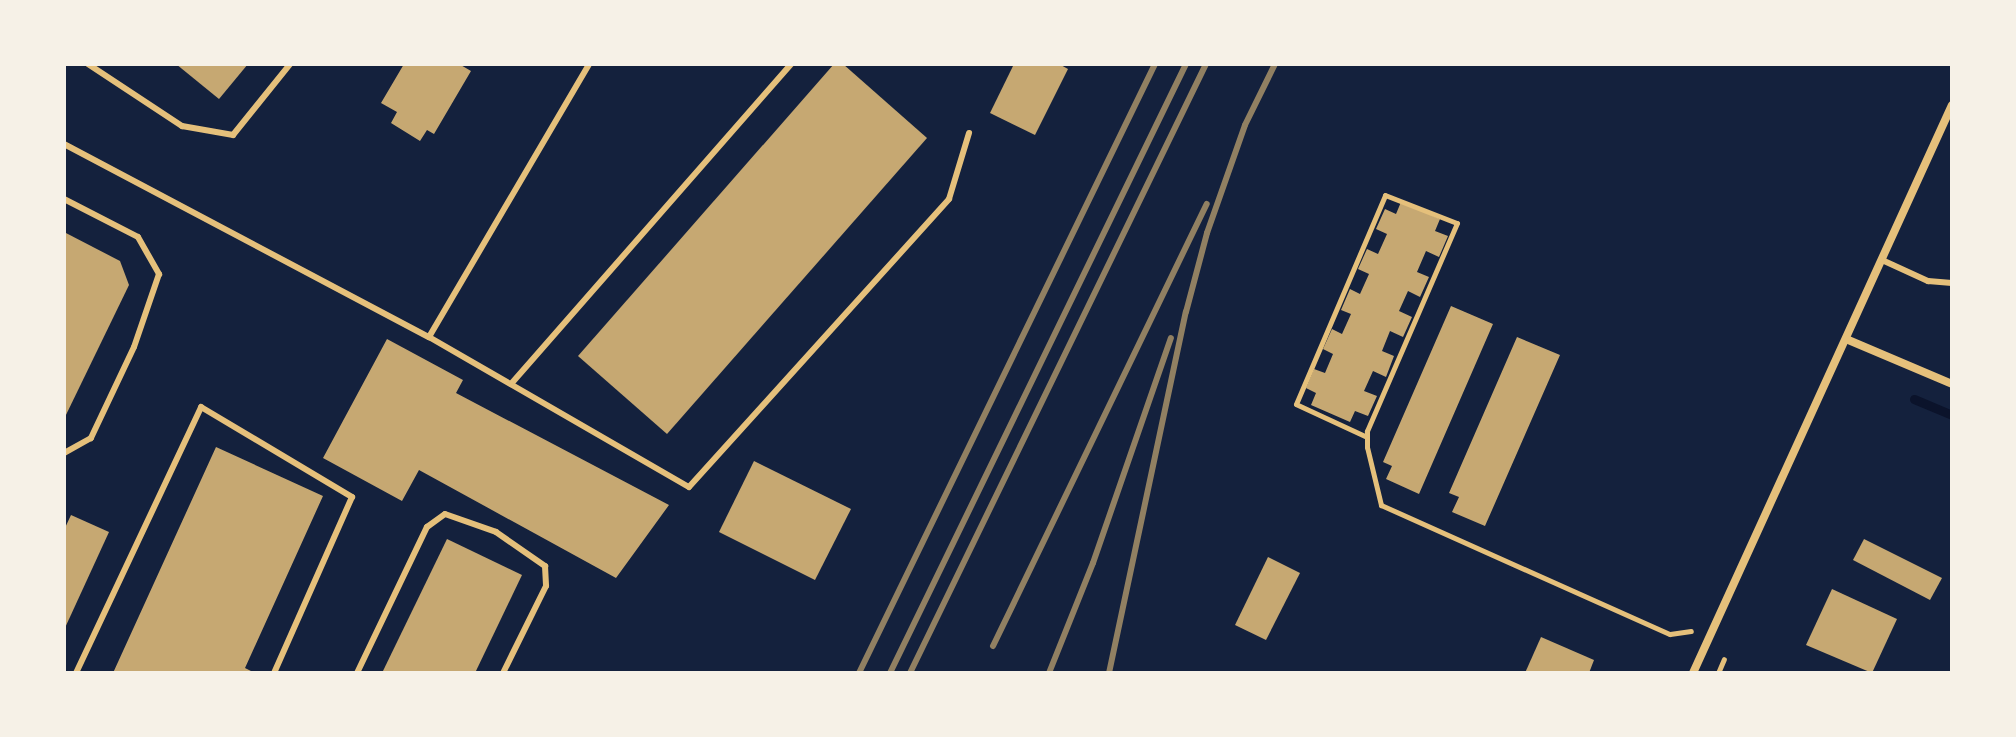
<!DOCTYPE html>
<style>
body{margin:0}
#map{position:relative;width:2016px;height:737px;overflow:hidden;background:#14213d;font-family:Arial,sans-serif}
div>[style]{position:absolute}
[style*='--x']{left:calc(var(--x)*1px);top:calc(var(--y)*1px);width:calc(var(--w)*1px);rotate:calc(var(--a)*1deg)}
.stream>*{height:9px;margin:-4.5px;padding:0 4.5px;transform-origin:4.5px;border-radius:4.5px;background:#0b132b}
.building>*{inset:0;background:#c6a872}
.path>*{height:5px;margin:-2.5px;padding:0 2.5px;transform-origin:2.5px;border-radius:2.5px;background:#e5c07b}
.service>*{height:6px;margin:-3px;padding:0 3px;transform-origin:3px;border-radius:3px;background:#e5c07b}
.minor>*{height:8px;margin:-4px;padding:0 4px;transform-origin:4px;border-radius:4px;background:#e5c07b}
.rail>*{height:6px;margin:-3px;padding:0 3px;transform-origin:3px;border-radius:3px;background:#918062}
span{translate:-50% -50%;white-space:nowrap;text-align:center;line-height:1.15;-webkit-text-stroke:8px #f6f1e7;paint-order:stroke}
.frame{position:absolute;inset:0;border:66px solid #f6f1e7;pointer-events:none}
</style>
<div id="map">
<div class="stream">
<i style="--x:1914;--y:399;--w:41;--a:22.8"></i>
</div>
<div class="building">
<i style="clip-path:polygon(176px 64px,248px 64px,219px 99px)"></i>
<i style="clip-path:polygon(404px 64px,459px 64px,471px 71px,434px 134px,427px 130px,420px 141px,391px 123px,397px 112px,381px 103px)"></i>
<i style="clip-path:polygon(834px 64px,843px 64px,927px 138px,667px 434px,578px 356px)"></i>
<i style="clip-path:polygon(1014px 64px,1059px 64px,1068px 69px,1035px 135px,990px 113px)"></i>
<i style="clip-path:polygon(1401px 202px,1440px 219px,1435px 231px,1448px 236px,1439px 257px,1426px 251px,1417px 272px,1429px 277px,1420px 297px,1408px 291px,1399px 311px,1412px 317px,1403px 337px,1390px 331px,1382px 351px,1394px 356px,1386px 377px,1373px 371px,1364px 391px,1377px 396px,1368px 416px,1355px 411px,1350px 422px,1311px 405px,1316px 393px,1306px 388px,1314px 369px,1325px 373px,1333px 354px,1323px 349px,1332px 329px,1342px 334px,1351px 314px,1341px 310px,1350px 289px,1360px 294px,1369px 274px,1358px 269px,1367px 249px,1378px 254px,1387px 234px,1376px 229px,1385px 209px,1396px 214px)"></i>
<i style="clip-path:polygon(64px 232px,120px 261px,129px 285px,64px 419px)"></i>
<i style="clip-path:polygon(1451px 306px,1493px 324px,1419px 494px,1386px 479px,1392px 466px,1383px 462px)"></i>
<i style="clip-path:polygon(1517px 337px,1560px 355px,1485px 526px,1452px 512px,1459px 497px,1449px 493px)"></i>
<i style="clip-path:polygon(387px 339px,463px 380px,456px 393px,669px 505px,616px 578px,419px 470px,402px 501px,323px 458px)"></i>
<i style="clip-path:polygon(216px 447px,323px 496px,245px 668px,255px 673px,113px 673px)"></i>
<i style="clip-path:polygon(754px 461px,851px 509px,815px 580px,719px 532px)"></i>
<i style="clip-path:polygon(71px 515px,109px 532px,64px 630px,64px 530px)"></i>
<i style="clip-path:polygon(447px 539px,522px 575px,475px 673px,382px 673px)"></i>
<i style="clip-path:polygon(1864px 539px,1942px 578px,1930px 600px,1853px 560px)"></i>
<i style="clip-path:polygon(1268px 557px,1300px 573px,1266px 640px,1235px 625px)"></i>
<i style="clip-path:polygon(1832px 589px,1897px 619px,1872px 673px,1806px 645px)"></i>
<i style="clip-path:polygon(1541px 637px,1594px 660px,1589px 673px,1525px 673px)"></i>
</div>
<div class="path">
<i style="--x:1367;--y:437;--w:78;--a:-155.1"></i>
<i style="--x:1296;--y:404;--w:227;--a:-66.9"></i>
<i style="--x:1385;--y:195;--w:77;--a:21.3"></i>
<i style="--x:1457;--y:223;--w:227;--a:113.4"></i>
<i style="--x:1367;--y:431;--w:16;--a:90"></i>
<i style="--x:1367;--y:447;--w:60;--a:76.4"></i>
<i style="--x:1381;--y:505;--w:316;--a:24.1"></i>
<i style="--x:1670;--y:634;--w:21;--a:-8"></i>
<i style="--x:1718;--y:673;--w:15;--a:-67"></i>
</div>
<div class="service">
<i style="--x:88;--y:64;--w:113;--a:33.4"></i>
<i style="--x:182;--y:126;--w:52;--a:10"></i>
<i style="--x:233;--y:135;--w:91;--a:-51.2"></i>
<i style="--x:64;--y:144;--w:413;--a:27.9"></i>
<i style="--x:429;--y:337;--w:300;--a:30"></i>
<i style="--x:689;--y:487;--w:388;--a:-47.9"></i>
<i style="--x:949;--y:199;--w:69;--a:-73.1"></i>
<i style="--x:64;--y:199;--w:83;--a:27.2"></i>
<i style="--x:138;--y:237;--w:43;--a:60.4"></i>
<i style="--x:159;--y:274;--w:77;--a:108.9"></i>
<i style="--x:134;--y:347;--w:101;--a:115.3"></i>
<i style="--x:91;--y:438;--w:31;--a:151"></i>
<i style="--x:1882;--y:260;--w:51;--a:24.5"></i>
<i style="--x:1928;--y:281;--w:24;--a:5"></i>
<i style="--x:429;--y:337;--w:316;--a:-59.6"></i>
<i style="--x:511;--y:384;--w:425;--a:-48.8"></i>
<i style="--x:76;--y:673;--w:294;--a:-64.8"></i>
<i style="--x:201;--y:407;--w:176;--a:30.8"></i>
<i style="--x:352;--y:497;--w:193;--a:113.9"></i>
<i style="--x:357;--y:673;--w:162;--a:-64.4"></i>
<i style="--x:427;--y:527;--w:22;--a:-36"></i>
<i style="--x:445;--y:514;--w:54;--a:19.4"></i>
<i style="--x:496;--y:532;--w:60;--a:34.8"></i>
<i style="--x:545;--y:566;--w:20;--a:87"></i>
<i style="--x:546;--y:586;--w:97;--a:116.3"></i>
</div>
<div class="minor">
<i style="--x:1846;--y:339;--w:115;--a:23"></i>
<i style="--x:1693;--y:673;--w:624;--a:-65.49"></i>
</div>
<div class="rail">
<i style="--x:993;--y:646;--w:491;--a:-64.2"></i>
<i style="--x:859;--y:673;--w:677;--a:-64.08"></i>
<i style="--x:890;--y:673;--w:677;--a:-64.08"></i>
<i style="--x:910;--y:673;--w:677;--a:-64.08"></i>
<i style="--x:1049;--y:673;--w:118;--a:-68.2"></i>
<i style="--x:1093;--y:563;--w:238;--a:-70.9"></i>
<i style="--x:1109;--y:673;--w:369;--a:-78"></i>
<i style="--x:1186;--y:312;--w:82;--a:-75.1"></i>
<i style="--x:1207;--y:233;--w:114;--a:-70.6"></i>
<i style="--x:1245;--y:125;--w:68;--a:-63.8"></i>
</div>
<div class="frame"></div>
</div>
